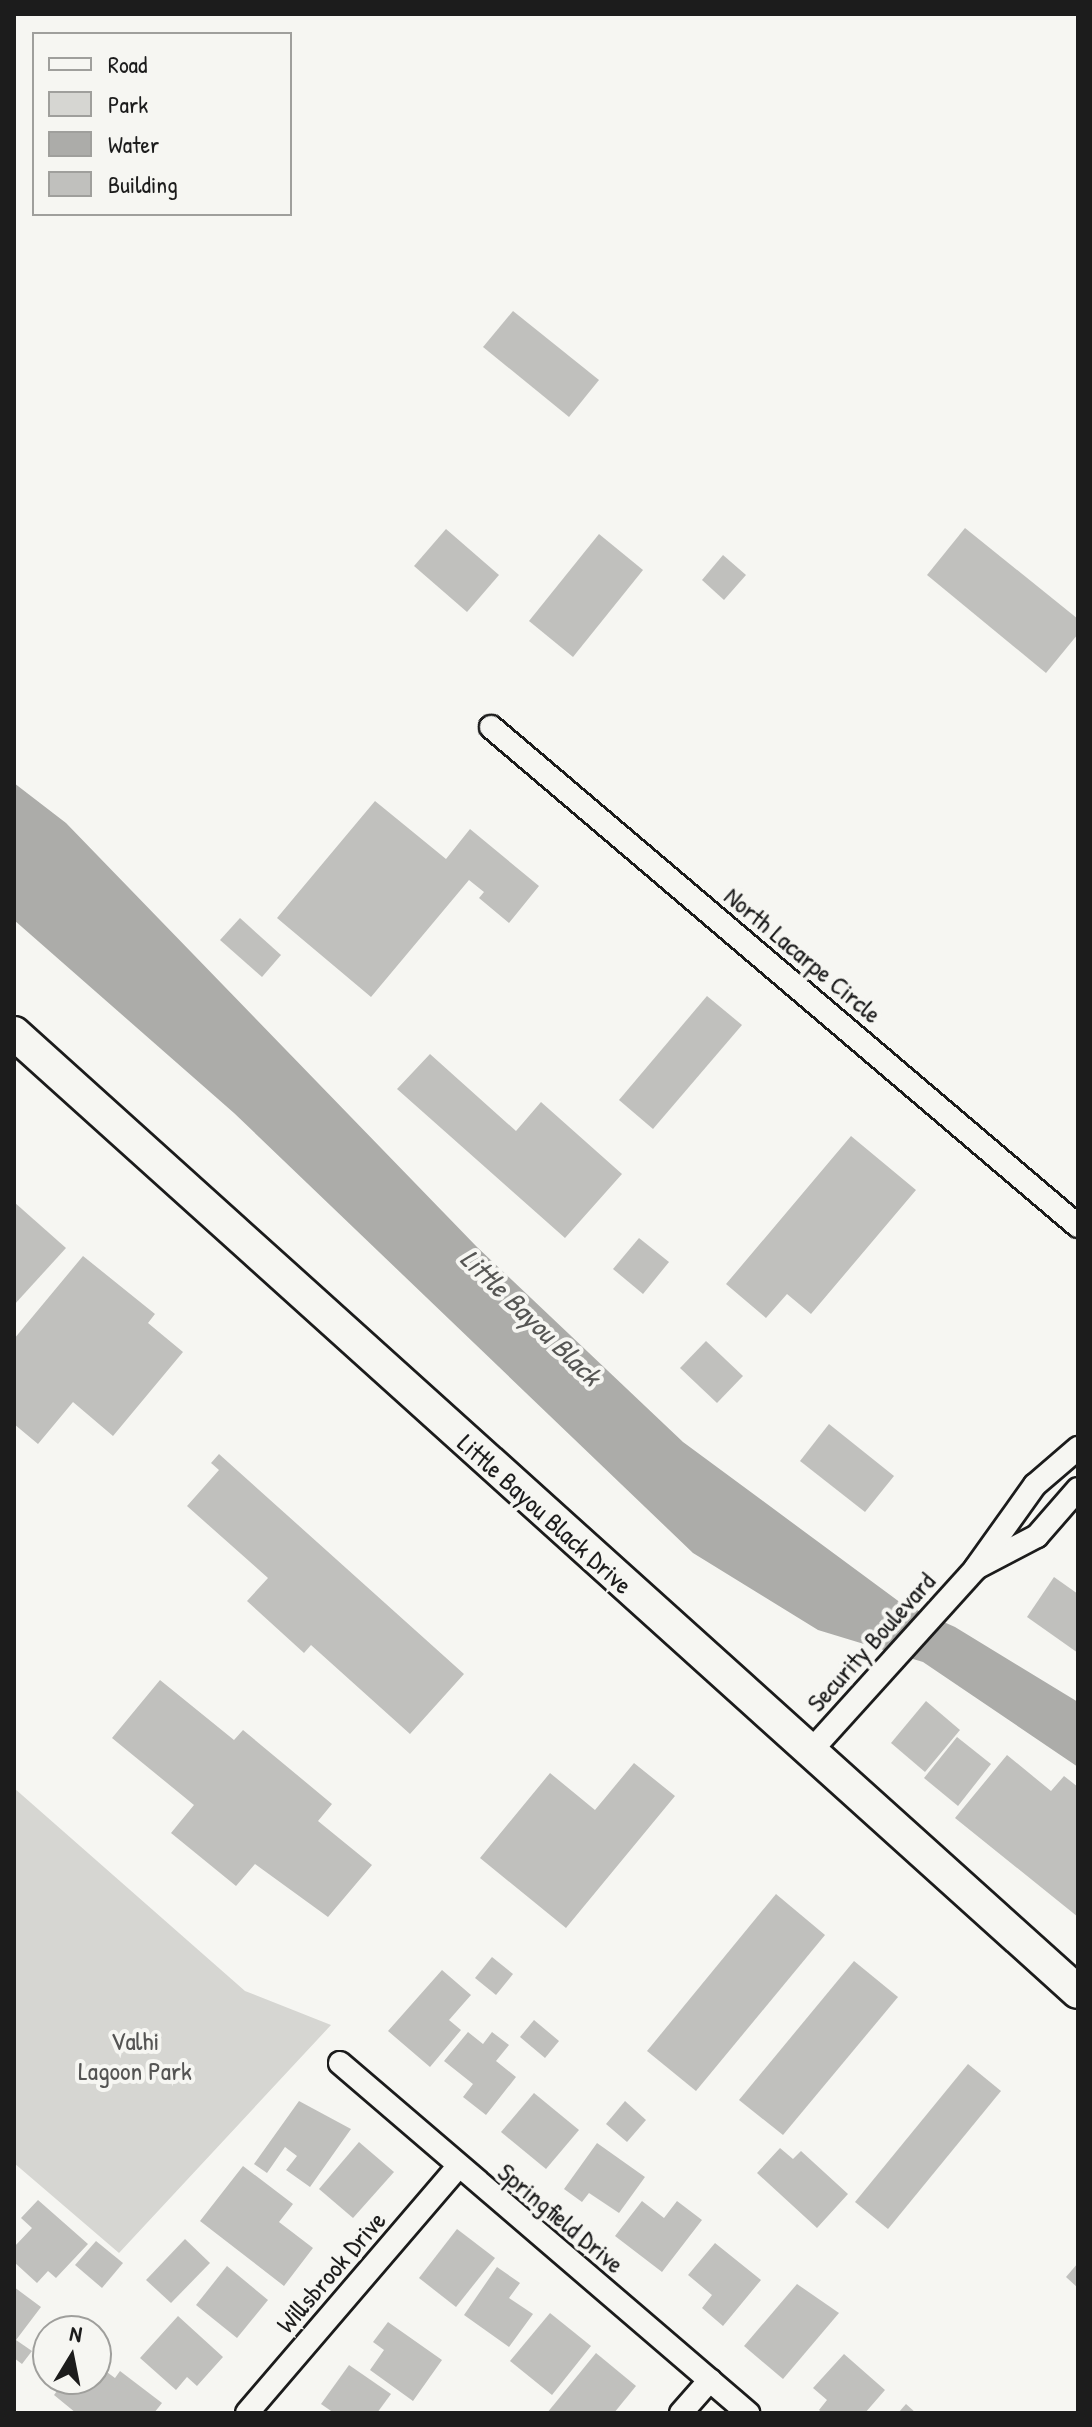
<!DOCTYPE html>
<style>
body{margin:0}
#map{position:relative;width:1092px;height:2427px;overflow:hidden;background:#f6f6f2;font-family:"Patrick Hand",sans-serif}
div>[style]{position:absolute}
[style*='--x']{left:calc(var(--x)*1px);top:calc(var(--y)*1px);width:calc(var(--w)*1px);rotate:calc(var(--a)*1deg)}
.green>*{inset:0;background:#d6d6d2}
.water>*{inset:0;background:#acaca9}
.building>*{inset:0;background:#c0c0bd}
.roads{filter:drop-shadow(2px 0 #1c1c1c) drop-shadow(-2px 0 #1c1c1c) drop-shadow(0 2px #1c1c1c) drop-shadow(0 -2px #1c1c1c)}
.minor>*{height:22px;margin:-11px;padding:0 11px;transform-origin:11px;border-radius:11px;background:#f6f6f2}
.secondary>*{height:32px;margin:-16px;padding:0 16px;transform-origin:16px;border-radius:16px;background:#f6f6f2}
span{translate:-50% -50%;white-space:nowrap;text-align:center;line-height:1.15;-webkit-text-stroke:8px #f6f6f2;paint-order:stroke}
.street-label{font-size:26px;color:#1c1c1c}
.park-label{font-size:26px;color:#545453}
.water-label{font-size:28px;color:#565654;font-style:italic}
.frame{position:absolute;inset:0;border:16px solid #1c1c1c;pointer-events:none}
.legend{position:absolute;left:32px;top:32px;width:260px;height:184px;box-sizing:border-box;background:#f6f6f2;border:2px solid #9f9f9c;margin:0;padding:10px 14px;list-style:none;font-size:24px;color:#1c1c1c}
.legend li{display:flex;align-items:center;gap:16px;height:40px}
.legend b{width:40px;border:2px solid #9f9f9c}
.north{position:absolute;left:32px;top:2315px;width:80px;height:80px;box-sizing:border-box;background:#f6f6f2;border:2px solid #9f9f9c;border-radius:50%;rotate:10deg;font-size:22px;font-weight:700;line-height:32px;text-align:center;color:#1c1c1c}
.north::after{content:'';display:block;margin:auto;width:28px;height:36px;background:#1c1c1c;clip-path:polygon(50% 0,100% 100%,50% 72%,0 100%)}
</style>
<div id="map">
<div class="green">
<i style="clip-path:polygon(14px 1788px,245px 1991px,331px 2025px,119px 2253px,14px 2163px)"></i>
</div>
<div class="water">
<i style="clip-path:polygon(14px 783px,66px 823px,477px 1247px,683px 1442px,901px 1603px,955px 1627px,1078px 1702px,1078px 1767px,923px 1662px,818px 1630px,693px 1553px,234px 1113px,14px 920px)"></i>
</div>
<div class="building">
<i style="clip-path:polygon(513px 311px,599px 380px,569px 417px,483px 347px)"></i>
<i style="clip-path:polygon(965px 528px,1078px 619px,1078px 634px,1046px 673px,927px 575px)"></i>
<i style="clip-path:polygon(446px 529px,499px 575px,467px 612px,414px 566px)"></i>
<i style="clip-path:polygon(599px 534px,643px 570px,573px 657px,529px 621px)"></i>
<i style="clip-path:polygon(723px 555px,746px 575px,724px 600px,702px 580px)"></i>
<i style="clip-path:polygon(375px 801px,446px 859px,470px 829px,539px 886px,509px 923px,479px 898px,484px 892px,469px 880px,371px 997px,277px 918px)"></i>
<i style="clip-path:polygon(240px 918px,281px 955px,262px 977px,220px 940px)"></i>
<i style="clip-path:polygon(707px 996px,742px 1025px,653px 1129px,619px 1100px)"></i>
<i style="clip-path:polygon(430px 1054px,516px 1131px,541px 1102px,622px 1174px,565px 1238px,397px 1089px)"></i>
<i style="clip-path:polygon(851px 1136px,916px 1190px,811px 1314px,787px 1294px,766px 1318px,726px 1284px)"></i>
<i style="clip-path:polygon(14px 1202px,66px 1248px,14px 1305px)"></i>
<i style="clip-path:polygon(639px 1238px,669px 1262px,643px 1294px,613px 1269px)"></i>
<i style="clip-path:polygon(83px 1256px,155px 1314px,148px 1323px,183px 1352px,113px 1436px,73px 1402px,38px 1444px,14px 1424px,14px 1339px)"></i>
<i style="clip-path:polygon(706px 1341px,743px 1376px,717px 1403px,680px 1368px)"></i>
<i style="clip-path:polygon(829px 1424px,894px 1476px,865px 1512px,800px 1461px)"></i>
<i style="clip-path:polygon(219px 1454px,464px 1674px,410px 1734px,311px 1645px,304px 1653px,247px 1601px,268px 1578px,187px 1506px,219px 1470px,211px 1463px)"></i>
<i style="clip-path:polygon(1054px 1577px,1078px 1594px,1078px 1653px,1027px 1617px)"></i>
<i style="clip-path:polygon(160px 1680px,234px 1740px,243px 1730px,332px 1804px,318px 1821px,372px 1865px,328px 1917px,255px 1864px,236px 1886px,171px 1833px,194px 1805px,112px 1738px)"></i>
<i style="clip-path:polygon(926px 1701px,960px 1730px,925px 1772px,891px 1743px)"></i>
<i style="clip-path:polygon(957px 1737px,991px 1764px,958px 1806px,924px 1778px)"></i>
<i style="clip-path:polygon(1007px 1755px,1051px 1791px,1064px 1776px,1078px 1787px,1078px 1917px,955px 1818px)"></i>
<i style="clip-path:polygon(634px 1763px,675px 1796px,566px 1928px,480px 1858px,550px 1773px,595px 1810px)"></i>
<i style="clip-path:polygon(776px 1894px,825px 1935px,696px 2091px,647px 2051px)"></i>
<i style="clip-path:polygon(492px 1957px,513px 1974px,496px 1995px,475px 1978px)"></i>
<i style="clip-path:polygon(854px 1961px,898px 1997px,783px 2135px,739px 2100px)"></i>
<i style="clip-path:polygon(442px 1970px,471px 1995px,449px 2020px,461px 2030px,430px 2067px,388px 2031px)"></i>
<i style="clip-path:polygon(534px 2020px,559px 2041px,545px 2058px,520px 2037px)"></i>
<i style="clip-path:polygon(468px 2032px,483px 2044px,492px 2032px,509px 2045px,496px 2061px,516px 2077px,486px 2115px,463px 2097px,473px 2084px,444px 2061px)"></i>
<i style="clip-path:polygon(968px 2064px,1001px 2091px,888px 2229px,855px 2202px)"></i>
<i style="clip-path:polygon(534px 2093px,579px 2130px,546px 2169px,501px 2132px)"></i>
<i style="clip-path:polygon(299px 2101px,351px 2129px,310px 2187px,286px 2170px,297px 2156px,285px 2147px,267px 2173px,254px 2164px)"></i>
<i style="clip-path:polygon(625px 2101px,646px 2120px,627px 2142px,606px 2124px)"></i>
<i style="clip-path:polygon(359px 2142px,394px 2172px,353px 2218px,319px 2189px)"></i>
<i style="clip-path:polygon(597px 2143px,645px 2177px,619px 2213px,589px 2193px,582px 2202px,564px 2189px)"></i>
<i style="clip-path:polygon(780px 2148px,793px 2159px,801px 2151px,848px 2194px,817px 2228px,757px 2173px)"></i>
<i style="clip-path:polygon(243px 2166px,293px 2204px,279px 2222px,313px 2248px,284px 2286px,200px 2221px)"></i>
<i style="clip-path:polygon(38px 2200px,88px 2244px,56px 2278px,48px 2271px,37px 2283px,14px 2262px,14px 2247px,32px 2228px,21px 2218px)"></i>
<i style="clip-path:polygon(642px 2201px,664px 2218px,677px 2201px,702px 2220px,662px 2272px,615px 2236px)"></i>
<i style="clip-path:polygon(457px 2229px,495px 2258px,456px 2307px,419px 2278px)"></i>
<i style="clip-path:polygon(185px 2239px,210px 2263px,171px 2303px,146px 2280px)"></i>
<i style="clip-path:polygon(96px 2241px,123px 2263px,102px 2288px,75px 2265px)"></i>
<i style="clip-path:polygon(715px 2243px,761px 2280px,723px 2326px,702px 2308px,712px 2295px,688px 2275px)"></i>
<i style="clip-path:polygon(1078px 2263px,1078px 2288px,1066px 2277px)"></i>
<i style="clip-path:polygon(227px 2266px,268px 2300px,237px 2338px,196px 2305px)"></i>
<i style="clip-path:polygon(497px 2267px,520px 2283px,509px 2298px,533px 2314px,509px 2347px,464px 2315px)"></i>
<i style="clip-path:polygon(797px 2284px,839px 2313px,783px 2379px,744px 2346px)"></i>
<i style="clip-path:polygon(14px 2287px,41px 2307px,16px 2340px,32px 2351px,22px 2364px,14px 2358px)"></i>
<i style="clip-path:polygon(550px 2313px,591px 2346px,552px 2395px,510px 2361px)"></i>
<i style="clip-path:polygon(178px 2316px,223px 2357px,197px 2386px,187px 2377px,176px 2390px,140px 2358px)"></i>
<i style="clip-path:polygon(388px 2322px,442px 2360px,413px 2401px,370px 2370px,384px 2350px,373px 2342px)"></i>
<i style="clip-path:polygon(596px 2353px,636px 2386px,614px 2413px,547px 2413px)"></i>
<i style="clip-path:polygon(844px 2354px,885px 2390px,865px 2413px,823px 2413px,819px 2410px,827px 2400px,813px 2388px)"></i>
<i style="clip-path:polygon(96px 2364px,115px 2378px,120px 2371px,162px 2403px,154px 2413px,76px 2413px,54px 2395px,66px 2379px,96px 2379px)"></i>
<i style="clip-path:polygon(349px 2365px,391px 2394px,377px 2413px,334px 2413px,321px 2404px)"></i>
<i style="clip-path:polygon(906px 2404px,916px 2413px,898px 2413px)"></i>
</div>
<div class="roads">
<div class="minor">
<i style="--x:491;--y:727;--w:770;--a:40.37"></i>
<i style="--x:976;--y:1568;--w:69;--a:-27.7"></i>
<i style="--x:1037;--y:1536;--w:62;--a:-48.9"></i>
<i style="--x:809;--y:1753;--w:248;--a:-47.9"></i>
<i style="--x:975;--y:1569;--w:103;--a:-54.5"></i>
<i style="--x:1035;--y:1485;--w:57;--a:-40.7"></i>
<i style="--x:340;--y:2063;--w:538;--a:40.62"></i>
<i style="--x:247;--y:2413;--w:323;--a:-49.4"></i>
<i style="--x:681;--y:2413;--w:44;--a:-48.7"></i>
</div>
<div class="secondary">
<i style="--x:14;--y:1033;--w:1432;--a:42.03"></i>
</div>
</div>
<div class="street-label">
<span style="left:803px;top:955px;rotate:40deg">North Lacarpe Circle</span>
<span style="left:545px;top:1514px;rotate:42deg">Little Bayou Black Drive</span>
<span style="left:871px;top:1642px;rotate:-48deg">Security Boulevard</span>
<span style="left:561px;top:2218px;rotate:40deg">Springfield Drive</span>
<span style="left:331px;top:2272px;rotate:-49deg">Willsbrook Drive</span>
</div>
<div class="park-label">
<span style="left:135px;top:2056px">Valhi<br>Lagoon Park</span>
</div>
<div class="water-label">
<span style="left:531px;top:1317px;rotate:44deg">Little Bayou Black</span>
</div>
<div class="frame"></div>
<ul class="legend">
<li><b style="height:10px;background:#f6f6f2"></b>Road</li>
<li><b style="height:22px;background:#d6d6d2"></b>Park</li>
<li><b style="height:22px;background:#acaca9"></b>Water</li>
<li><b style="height:22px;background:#c0c0bd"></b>Building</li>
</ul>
<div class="north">N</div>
</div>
